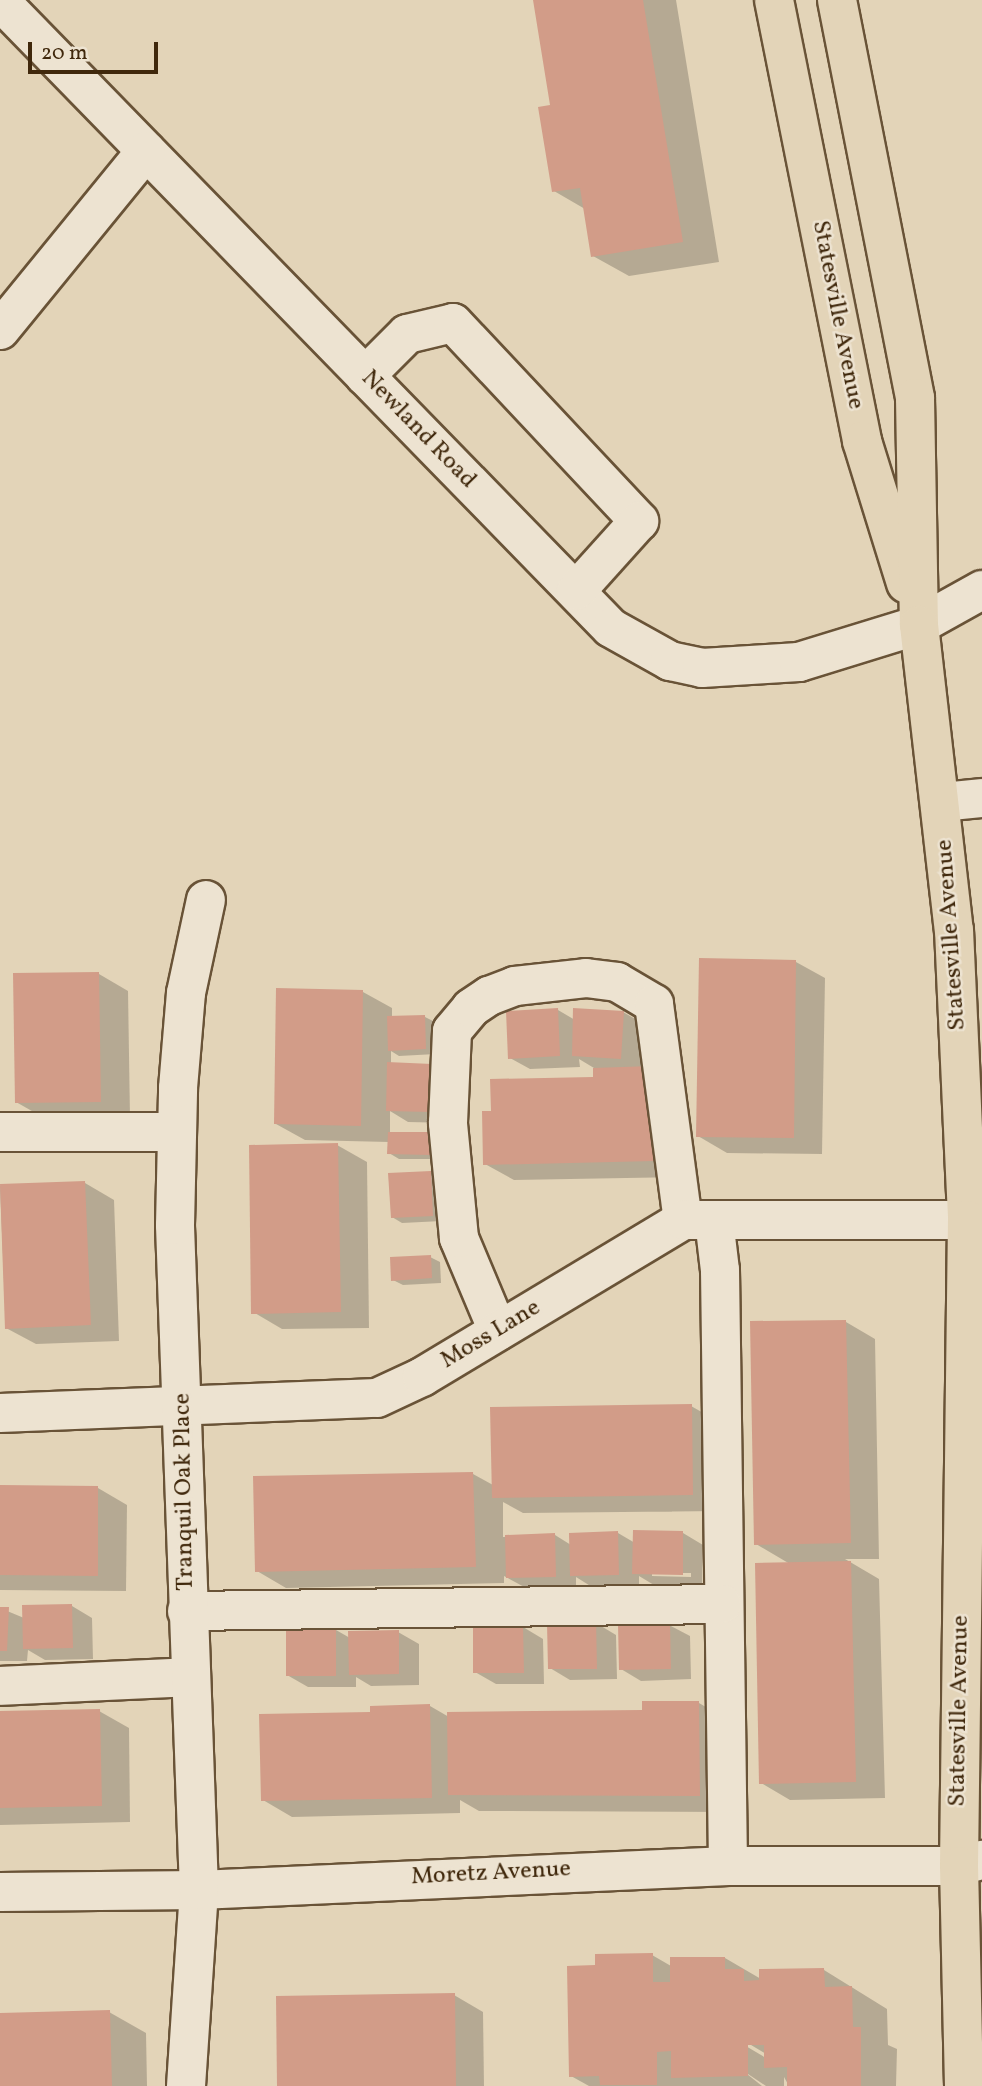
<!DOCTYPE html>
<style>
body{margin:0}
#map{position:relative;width:982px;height:2086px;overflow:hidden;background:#e3d4b8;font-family:Vollkorn,serif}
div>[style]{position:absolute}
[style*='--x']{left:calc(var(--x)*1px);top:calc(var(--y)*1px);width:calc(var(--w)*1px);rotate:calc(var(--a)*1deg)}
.shadow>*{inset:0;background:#0003}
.building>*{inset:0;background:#d29c88}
.roads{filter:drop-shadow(2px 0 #695337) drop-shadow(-2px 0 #695337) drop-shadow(0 2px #695337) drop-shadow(0 -2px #695337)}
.minor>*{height:38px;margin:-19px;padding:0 19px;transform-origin:19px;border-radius:19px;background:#ede3d1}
.major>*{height:38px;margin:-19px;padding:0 19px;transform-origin:19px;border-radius:19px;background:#e3d4b8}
span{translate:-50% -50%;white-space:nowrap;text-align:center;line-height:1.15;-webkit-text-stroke:5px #ede3d1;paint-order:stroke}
.street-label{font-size:24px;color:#40280c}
.scale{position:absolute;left:28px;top:42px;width:130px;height:32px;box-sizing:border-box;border:4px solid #40280c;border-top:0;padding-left:9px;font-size:21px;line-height:24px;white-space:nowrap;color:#40280c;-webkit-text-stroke:5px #ede3d1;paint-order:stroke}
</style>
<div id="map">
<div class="shadow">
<i style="clip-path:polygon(534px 0,676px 0,719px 262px,629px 276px,593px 256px,585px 209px,554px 191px,552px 106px)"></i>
<i style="clip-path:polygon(701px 960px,796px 962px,825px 978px,822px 1154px,727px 1153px,698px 1136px)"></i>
<i style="clip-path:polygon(99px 974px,128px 991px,130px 1117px,46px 1119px,16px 1102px)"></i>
<i style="clip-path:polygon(363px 992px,392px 1008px,392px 1018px,425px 1017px,435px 1022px,436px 1054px,399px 1056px,391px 1051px,391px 1064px,452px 1123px,408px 1122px,390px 1111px,390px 1133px,430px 1134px,440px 1159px,399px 1159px,389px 1153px,389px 1142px,305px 1140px,276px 1124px)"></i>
<i style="clip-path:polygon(558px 1010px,575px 1020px,623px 1012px,644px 1024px,642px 1068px,683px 1177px,514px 1180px,485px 1164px,493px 1113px,594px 1079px,594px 1068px,579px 1059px,580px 1067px,530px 1069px,510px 1058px)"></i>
<i style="clip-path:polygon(337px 1145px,367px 1162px,369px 1328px,282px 1329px,253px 1312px)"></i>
<i style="clip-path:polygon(431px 1173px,441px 1179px,442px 1221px,402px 1223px,392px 1217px)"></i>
<i style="clip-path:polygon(85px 1183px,114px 1200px,119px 1341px,36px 1344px,6px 1328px,0 1186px)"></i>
<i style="clip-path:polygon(430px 1257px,440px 1262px,441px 1283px,403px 1285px,393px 1280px)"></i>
<i style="clip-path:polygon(846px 1322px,875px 1339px,879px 1559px,845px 1559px,879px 1579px,885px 1798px,790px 1800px,761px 1783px,790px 1564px,756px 1544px)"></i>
<i style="clip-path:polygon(evenodd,691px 1406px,721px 1423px,722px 1511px,523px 1513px,503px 1502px,503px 1537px,555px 1535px,571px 1545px,618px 1533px,635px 1543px,683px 1533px,703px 1545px,702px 1586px,654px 1585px,639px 1576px,639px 1586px,592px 1587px,576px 1577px,576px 1588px,528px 1589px,504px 1576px,504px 1583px,286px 1588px,257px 1571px,473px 1474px,493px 1485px,691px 1406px,652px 1573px,691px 1573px,691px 1577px,652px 1576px,652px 1573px)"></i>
<i style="clip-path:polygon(0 1487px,98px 1488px,127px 1505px,126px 1591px,0 1590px)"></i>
<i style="clip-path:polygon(72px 1606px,92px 1618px,93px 1659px,45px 1660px,28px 1650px,27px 1661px,0 1661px,0 1608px,24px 1618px)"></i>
<i style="clip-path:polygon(596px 1623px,616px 1635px,617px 1679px,570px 1680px,550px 1668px)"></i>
<i style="clip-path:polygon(669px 1625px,690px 1636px,691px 1679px,641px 1681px,621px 1669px)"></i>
<i style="clip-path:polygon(523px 1627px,543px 1639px,544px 1684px,496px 1684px,475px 1672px)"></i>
<i style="clip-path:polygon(336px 1630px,350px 1638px,398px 1632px,419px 1644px,419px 1685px,371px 1686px,356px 1677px,356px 1687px,308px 1687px,287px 1675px)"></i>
<i style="clip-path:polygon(699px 1703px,728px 1720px,728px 1812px,479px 1811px,460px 1800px,460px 1813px,292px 1817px,263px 1800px,430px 1706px,449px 1717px,644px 1712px)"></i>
<i style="clip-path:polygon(99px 1711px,129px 1728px,130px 1822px,0 1825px,0 1713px)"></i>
<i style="clip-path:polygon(evenodd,652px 1955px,671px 1966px,725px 1958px,761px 1979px,824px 1970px,887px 2009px,888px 2045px,897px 2049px,896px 2086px,789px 2086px,784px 2077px,784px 2086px,766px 2086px,742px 2070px,762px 2086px,589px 2086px,571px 2076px,597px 1967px,652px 1955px,741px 2039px,766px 2054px,766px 2058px,739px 2042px,741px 2039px)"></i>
<i style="clip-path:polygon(454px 1995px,483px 2012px,484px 2086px,279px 2086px)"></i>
<i style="clip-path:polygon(109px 2012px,146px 2033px,147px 2086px,0 2086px,0 2014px)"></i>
</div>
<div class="building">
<i style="clip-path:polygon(533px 0,643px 0,683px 242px,591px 257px,580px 188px,552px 192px,538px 107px,550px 105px)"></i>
<i style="clip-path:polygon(699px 958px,796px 960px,794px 1138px,696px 1137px)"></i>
<i style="clip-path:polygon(99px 972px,101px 1102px,15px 1103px,13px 973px)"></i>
<i style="clip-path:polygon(276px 988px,363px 990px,361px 1126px,274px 1124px)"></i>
<i style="clip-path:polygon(558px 1008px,560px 1056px,508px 1059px,506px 1011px)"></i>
<i style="clip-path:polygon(573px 1008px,624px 1011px,621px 1059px,572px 1056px)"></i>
<i style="clip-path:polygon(425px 1015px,426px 1049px,388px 1051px,387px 1016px)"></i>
<i style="clip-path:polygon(387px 1062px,432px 1064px,432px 1112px,386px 1111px)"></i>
<i style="clip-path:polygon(652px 1066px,654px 1161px,483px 1165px,482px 1111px,491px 1111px,490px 1079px,593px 1077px,593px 1068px)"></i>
<i style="clip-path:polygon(388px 1132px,430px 1132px,430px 1155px,387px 1154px)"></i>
<i style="clip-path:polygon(338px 1143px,341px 1312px,251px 1314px,249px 1145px)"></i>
<i style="clip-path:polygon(431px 1171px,433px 1216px,391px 1218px,388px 1173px)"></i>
<i style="clip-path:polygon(85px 1181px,91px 1325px,5px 1329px,0 1184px)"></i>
<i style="clip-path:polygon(431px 1255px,432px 1278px,391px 1281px,390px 1257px)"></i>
<i style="clip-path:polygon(846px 1320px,851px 1543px,754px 1545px,750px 1321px)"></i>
<i style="clip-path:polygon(692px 1404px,693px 1495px,492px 1498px,490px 1407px)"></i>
<i style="clip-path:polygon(473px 1472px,476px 1567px,255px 1572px,253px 1476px)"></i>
<i style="clip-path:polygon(0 1485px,98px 1486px,98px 1576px,0 1575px)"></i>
<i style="clip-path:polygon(633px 1530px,683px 1531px,683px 1575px,632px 1574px)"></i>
<i style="clip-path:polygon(618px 1531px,619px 1575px,570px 1576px,569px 1533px)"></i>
<i style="clip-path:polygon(555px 1533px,556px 1577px,506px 1578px,505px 1535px)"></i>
<i style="clip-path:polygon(851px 1561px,856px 1782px,759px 1784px,755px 1563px)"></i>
<i style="clip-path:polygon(72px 1604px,73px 1648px,23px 1649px,22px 1605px)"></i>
<i style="clip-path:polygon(0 1607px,9px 1607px,7px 1651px,0 1651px)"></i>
<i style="clip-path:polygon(596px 1621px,597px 1669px,548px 1669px,547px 1623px)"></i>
<i style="clip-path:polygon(670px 1623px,671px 1669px,619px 1670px,618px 1624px)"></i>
<i style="clip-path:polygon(473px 1626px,523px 1626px,524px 1673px,473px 1673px)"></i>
<i style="clip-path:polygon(286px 1628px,336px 1628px,336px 1676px,286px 1676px)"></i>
<i style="clip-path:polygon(399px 1630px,399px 1674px,349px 1675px,348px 1631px)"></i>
<i style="clip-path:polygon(642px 1701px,699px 1701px,700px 1796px,448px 1795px,447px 1712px,642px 1710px)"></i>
<i style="clip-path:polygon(430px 1704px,432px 1798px,261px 1801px,259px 1714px,370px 1712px,370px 1706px)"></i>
<i style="clip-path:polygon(100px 1709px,102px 1806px,0 1808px,0 1711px)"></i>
<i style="clip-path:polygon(653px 1953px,653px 1982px,670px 1982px,670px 1957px,725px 1957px,725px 1969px,744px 1969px,744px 1981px,759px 1980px,759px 1969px,824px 1968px,825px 1987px,852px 1986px,853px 2027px,861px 2027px,861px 2086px,787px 2086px,787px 2067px,764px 2068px,764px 2045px,748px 2045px,748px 2076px,671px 2078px,671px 2051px,657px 2052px,657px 2085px,600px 2085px,599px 2076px,569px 2077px,567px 1966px,595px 1965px,595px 1954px)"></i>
<i style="clip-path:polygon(455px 1993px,456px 2086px,277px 2086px,276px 1996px)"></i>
<i style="clip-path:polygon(110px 2010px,112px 2086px,0 2086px,0 2013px)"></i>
</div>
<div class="roads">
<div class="minor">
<i style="--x:0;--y:1;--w:875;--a:45.74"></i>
<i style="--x:611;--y:628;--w:68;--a:29.2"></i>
<i style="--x:670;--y:661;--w:33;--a:12"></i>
<i style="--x:702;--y:668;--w:97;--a:-3.5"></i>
<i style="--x:799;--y:662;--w:126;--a:-17.1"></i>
<i style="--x:919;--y:625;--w:72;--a:-29.1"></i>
<i style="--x:0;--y:330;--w:231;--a:-50.8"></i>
<i style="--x:365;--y:376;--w:59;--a:-45"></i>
<i style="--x:407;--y:334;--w:47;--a:-13.4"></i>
<i style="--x:453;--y:323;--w:272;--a:46.8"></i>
<i style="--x:639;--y:521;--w:94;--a:132"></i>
<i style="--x:942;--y:802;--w:40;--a:-5.7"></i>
<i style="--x:0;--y:1132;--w:177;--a:0"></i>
<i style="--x:714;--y:1220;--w:50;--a:83.2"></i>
<i style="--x:720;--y:1270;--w:596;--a:89.23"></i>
<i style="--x:498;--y:1331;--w:101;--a:-112.8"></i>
<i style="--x:459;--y:1238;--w:116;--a:-95.5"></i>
<i style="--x:448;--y:1123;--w:92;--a:-87.5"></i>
<i style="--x:452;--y:1031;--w:30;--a:-50"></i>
<i style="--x:471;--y:1008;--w:22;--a:-34"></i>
<i style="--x:489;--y:996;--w:28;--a:-21"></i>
<i style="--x:515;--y:986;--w:71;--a:-6.4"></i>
<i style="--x:586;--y:978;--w:31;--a:7"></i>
<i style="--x:617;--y:982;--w:43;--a:30.7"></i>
<i style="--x:654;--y:1004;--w:218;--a:82.4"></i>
<i style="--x:0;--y:1413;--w:377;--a:-2.3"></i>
<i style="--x:377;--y:1398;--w:50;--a:-25"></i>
<i style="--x:422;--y:1377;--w:305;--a:-31"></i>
<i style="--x:683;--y:1220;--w:284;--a:0"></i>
<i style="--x:187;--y:1611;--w:535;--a:-0.75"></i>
<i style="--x:0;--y:1686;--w:190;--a:-2.7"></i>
<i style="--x:0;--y:1892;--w:199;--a:-0.6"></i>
<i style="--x:199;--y:1890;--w:530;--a:-2.6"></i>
<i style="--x:728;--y:1866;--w:231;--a:0"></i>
<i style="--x:959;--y:1866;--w:24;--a:-15"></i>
<i style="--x:186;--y:2086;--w:196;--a:-86.2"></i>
<i style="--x:199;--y:1890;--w:665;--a:-92.07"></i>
<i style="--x:175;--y:1225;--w:137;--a:-88.7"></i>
<i style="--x:178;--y:1088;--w:95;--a:-85.2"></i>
<i style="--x:186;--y:993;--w:95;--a:-77.9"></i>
</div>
<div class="major">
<i style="--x:774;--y:0;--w:450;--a:78.7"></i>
<i style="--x:862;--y:441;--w:149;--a:72.8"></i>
<i style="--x:837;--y:0;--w:406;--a:78.9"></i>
<i style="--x:915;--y:398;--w:227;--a:89"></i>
<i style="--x:919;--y:625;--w:307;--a:83.5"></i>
<i style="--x:954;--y:930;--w:290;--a:87.4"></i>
<i style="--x:967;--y:1220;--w:646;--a:90.71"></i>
<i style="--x:959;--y:1866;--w:220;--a:88.7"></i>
</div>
</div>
<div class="street-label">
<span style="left:837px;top:315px;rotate:79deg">Statesville Avenue</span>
<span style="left:418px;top:430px;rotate:46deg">Newland Road</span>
<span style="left:952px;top:935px;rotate:-94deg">Statesville Avenue</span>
<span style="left:491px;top:1335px;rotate:-31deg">Moss Lane</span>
<span style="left:185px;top:1492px;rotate:-91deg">Tranquil Oak Place</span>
<span style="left:960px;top:1711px;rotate:-89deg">Statesville Avenue</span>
<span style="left:491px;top:1874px;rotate:-3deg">Moretz Avenue</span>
</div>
<div class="scale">20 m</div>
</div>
